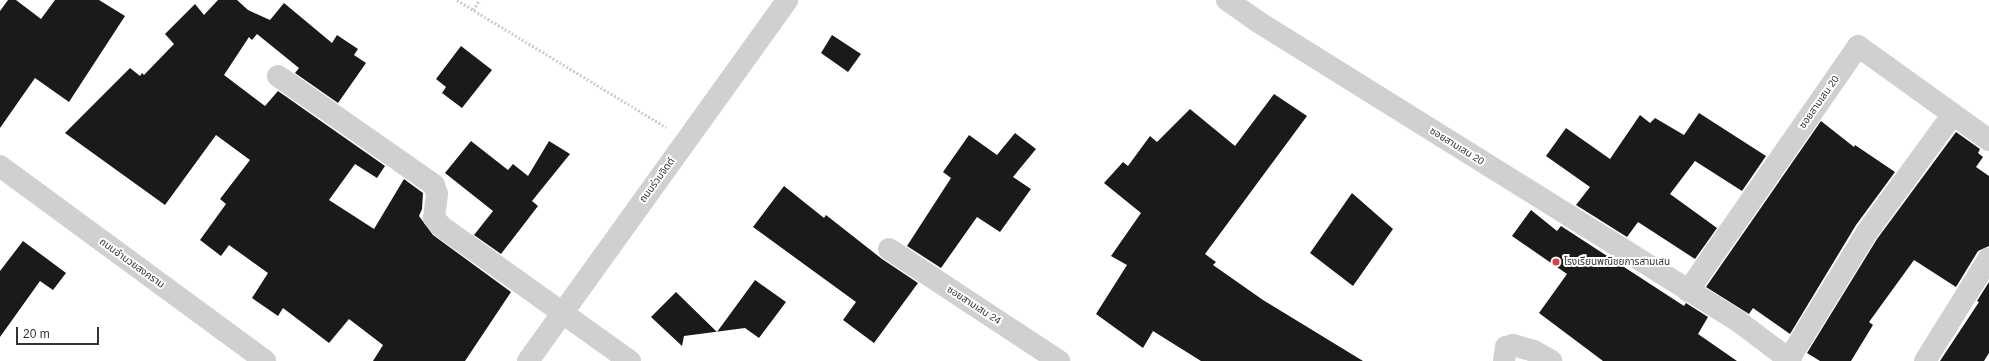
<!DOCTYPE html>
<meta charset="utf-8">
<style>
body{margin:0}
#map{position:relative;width:1989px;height:361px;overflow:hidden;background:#fff;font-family:Arial,"Noto Sans Thai",sans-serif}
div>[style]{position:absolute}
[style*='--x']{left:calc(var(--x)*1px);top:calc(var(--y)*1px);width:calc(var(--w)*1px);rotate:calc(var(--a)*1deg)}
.building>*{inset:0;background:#1a1a1a}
.path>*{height:2.5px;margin-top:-1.25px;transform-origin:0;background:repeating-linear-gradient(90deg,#cdcdcd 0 2px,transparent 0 4px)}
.minor>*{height:22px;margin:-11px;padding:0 11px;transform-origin:11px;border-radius:11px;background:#d0d0d0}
.dots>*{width:11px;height:11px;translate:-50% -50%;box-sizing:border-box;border:2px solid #fff;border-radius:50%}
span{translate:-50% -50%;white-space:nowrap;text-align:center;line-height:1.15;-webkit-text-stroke:4px #fff;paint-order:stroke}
.street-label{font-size:10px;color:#333}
.poi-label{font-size:10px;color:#333}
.left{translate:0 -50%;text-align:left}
.scale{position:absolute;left:16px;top:327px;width:83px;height:18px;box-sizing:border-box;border:2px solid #333;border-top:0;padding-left:5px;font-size:12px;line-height:14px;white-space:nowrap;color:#333;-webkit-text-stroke:3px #fff;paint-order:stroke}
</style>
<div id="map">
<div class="building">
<i style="clip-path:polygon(8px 0,16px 0,41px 19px,55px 0,99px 0,125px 16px,69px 102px,35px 78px,0 128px,0 11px)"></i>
<i style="clip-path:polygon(218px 0,237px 0,248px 10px,270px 20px,284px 3px,332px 43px,337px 35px,358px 49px,354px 55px,366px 63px,338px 103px,295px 73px,299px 68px,257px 34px,252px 40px,249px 37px,224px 75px,265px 106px,278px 91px,385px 166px,377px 178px,355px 164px,329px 200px,374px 229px,404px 179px,423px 193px,422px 209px,419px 216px,433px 235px,511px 292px,465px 361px,373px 361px,383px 345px,349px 319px,329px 343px,283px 308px,278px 316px,252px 298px,268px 273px,229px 245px,221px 256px,200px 240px,226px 204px,220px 199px,250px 160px,216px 135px,165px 205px,65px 133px,130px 68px,140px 76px,142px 73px,144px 75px,174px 44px,165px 34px,195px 4px,204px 15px)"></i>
<i style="clip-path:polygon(832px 35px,861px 54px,848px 72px,821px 53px)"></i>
<i style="clip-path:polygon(461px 46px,492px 70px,462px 108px,442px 93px,446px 87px,436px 79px)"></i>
<i style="clip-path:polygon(1274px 94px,1307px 116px,1205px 254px,1216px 262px,1213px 265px,1263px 300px,1363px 361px,1201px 361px,1153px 331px,1143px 348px,1096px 314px,1127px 265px,1111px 256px,1141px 213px,1104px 183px,1123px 162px,1128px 166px,1150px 136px,1157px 142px,1190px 109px,1235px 146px)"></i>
<i style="clip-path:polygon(1699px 113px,1766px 156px,1742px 191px,1695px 161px,1670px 194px,1717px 228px,1695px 259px,1638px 222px,1627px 237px,1576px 205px,1590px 187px,1546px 156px,1566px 128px,1610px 159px,1640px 115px,1650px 123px,1655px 118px,1684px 135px)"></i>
<i style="clip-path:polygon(1821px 121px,1854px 147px,1855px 145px,1895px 172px,1856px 225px,1790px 334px,1753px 308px,1749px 314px,1706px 287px)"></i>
<i style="clip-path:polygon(1956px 132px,1980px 149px,1978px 153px,1983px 157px,1976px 167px,1989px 176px,1989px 246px,1978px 251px,1956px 287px,1914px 260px,1869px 322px,1873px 325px,1851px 361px,1820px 361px,1807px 353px,1877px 239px)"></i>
<i style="clip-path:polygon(1015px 133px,1036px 149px,1013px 177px,1031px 189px,1000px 232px,977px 217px,941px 268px,907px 246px,951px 178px,943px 172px,969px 135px,997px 155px)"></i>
<i style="clip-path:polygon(471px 141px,508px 170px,513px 164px,528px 176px,549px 141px,570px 154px,532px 201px,538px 206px,501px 254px,474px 235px,493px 211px,445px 173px)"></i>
<i style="clip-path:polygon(784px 186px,824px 218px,826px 215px,882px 259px,918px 283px,874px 343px,843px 320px,856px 302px,753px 227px)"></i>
<i style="clip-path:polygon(1352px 193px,1393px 229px,1353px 286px,1310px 253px)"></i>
<i style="clip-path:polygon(1531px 210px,1557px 231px,1561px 226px,1684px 306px,1686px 303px,1708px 317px,1698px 334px,1737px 361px,1603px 361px,1539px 313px,1567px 274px,1512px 236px)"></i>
<i style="clip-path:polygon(23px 241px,66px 273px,53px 290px,40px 281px,0 337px,0 271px)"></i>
<i style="clip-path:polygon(755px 280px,786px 302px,759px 338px,745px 328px,684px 336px,682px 346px,651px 317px,676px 292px,717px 332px)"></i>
<i style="clip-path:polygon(1989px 282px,1989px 353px,1984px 361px,1940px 361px,1979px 302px,1977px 301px)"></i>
</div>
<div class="path">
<i style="--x:457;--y:0;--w:245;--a:31.3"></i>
<i style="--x:473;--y:10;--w:12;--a:-59"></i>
</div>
<div class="minor">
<i style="--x:1227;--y:0;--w:40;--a:34.9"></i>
<i style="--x:1260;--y:23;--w:563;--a:31.94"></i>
<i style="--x:1738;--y:321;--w:66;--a:37"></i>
<i style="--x:278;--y:76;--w:190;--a:34.9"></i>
<i style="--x:434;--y:185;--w:9;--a:72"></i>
<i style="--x:437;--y:194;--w:24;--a:97"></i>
<i style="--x:434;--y:218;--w:12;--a:48"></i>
<i style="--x:442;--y:227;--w:231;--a:35.5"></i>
<i style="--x:0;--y:166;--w:329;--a:36.3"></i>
<i style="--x:889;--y:249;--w:204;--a:33.4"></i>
<i style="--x:1688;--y:291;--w:298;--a:-55.2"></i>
<i style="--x:1858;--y:46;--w:161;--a:35.7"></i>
<i style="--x:1789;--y:359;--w:149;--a:-58.4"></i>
<i style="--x:1867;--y:232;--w:146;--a:-53.9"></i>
<i style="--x:528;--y:361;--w:444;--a:-54.3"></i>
<i style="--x:1504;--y:361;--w:14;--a:-82"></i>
<i style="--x:1506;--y:347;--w:7;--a:-16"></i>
<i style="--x:1513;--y:345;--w:22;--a:16"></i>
<i style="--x:1534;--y:351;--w:20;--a:30"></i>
<i style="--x:1925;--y:361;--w:121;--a:-58.1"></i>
</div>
<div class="dots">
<i style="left:1556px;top:262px;background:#e63946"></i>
</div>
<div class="street-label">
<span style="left:1819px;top:102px;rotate:-55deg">ซอยสามเสน 20</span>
<span style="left:1457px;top:146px;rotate:32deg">ซอยสามเสน 20</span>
<span style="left:657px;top:180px;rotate:-54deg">ถนนร่วมจิตต์</span>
<span style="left:132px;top:263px;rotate:36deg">ถนนอำนวยสงคราม</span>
<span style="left:974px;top:305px;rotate:33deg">ซอยสามเสน 24</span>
</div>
<div class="poi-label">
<span class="left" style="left:1564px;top:262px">โรงเรียนพณิชยการสามเสน</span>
</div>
<div class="scale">20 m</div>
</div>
